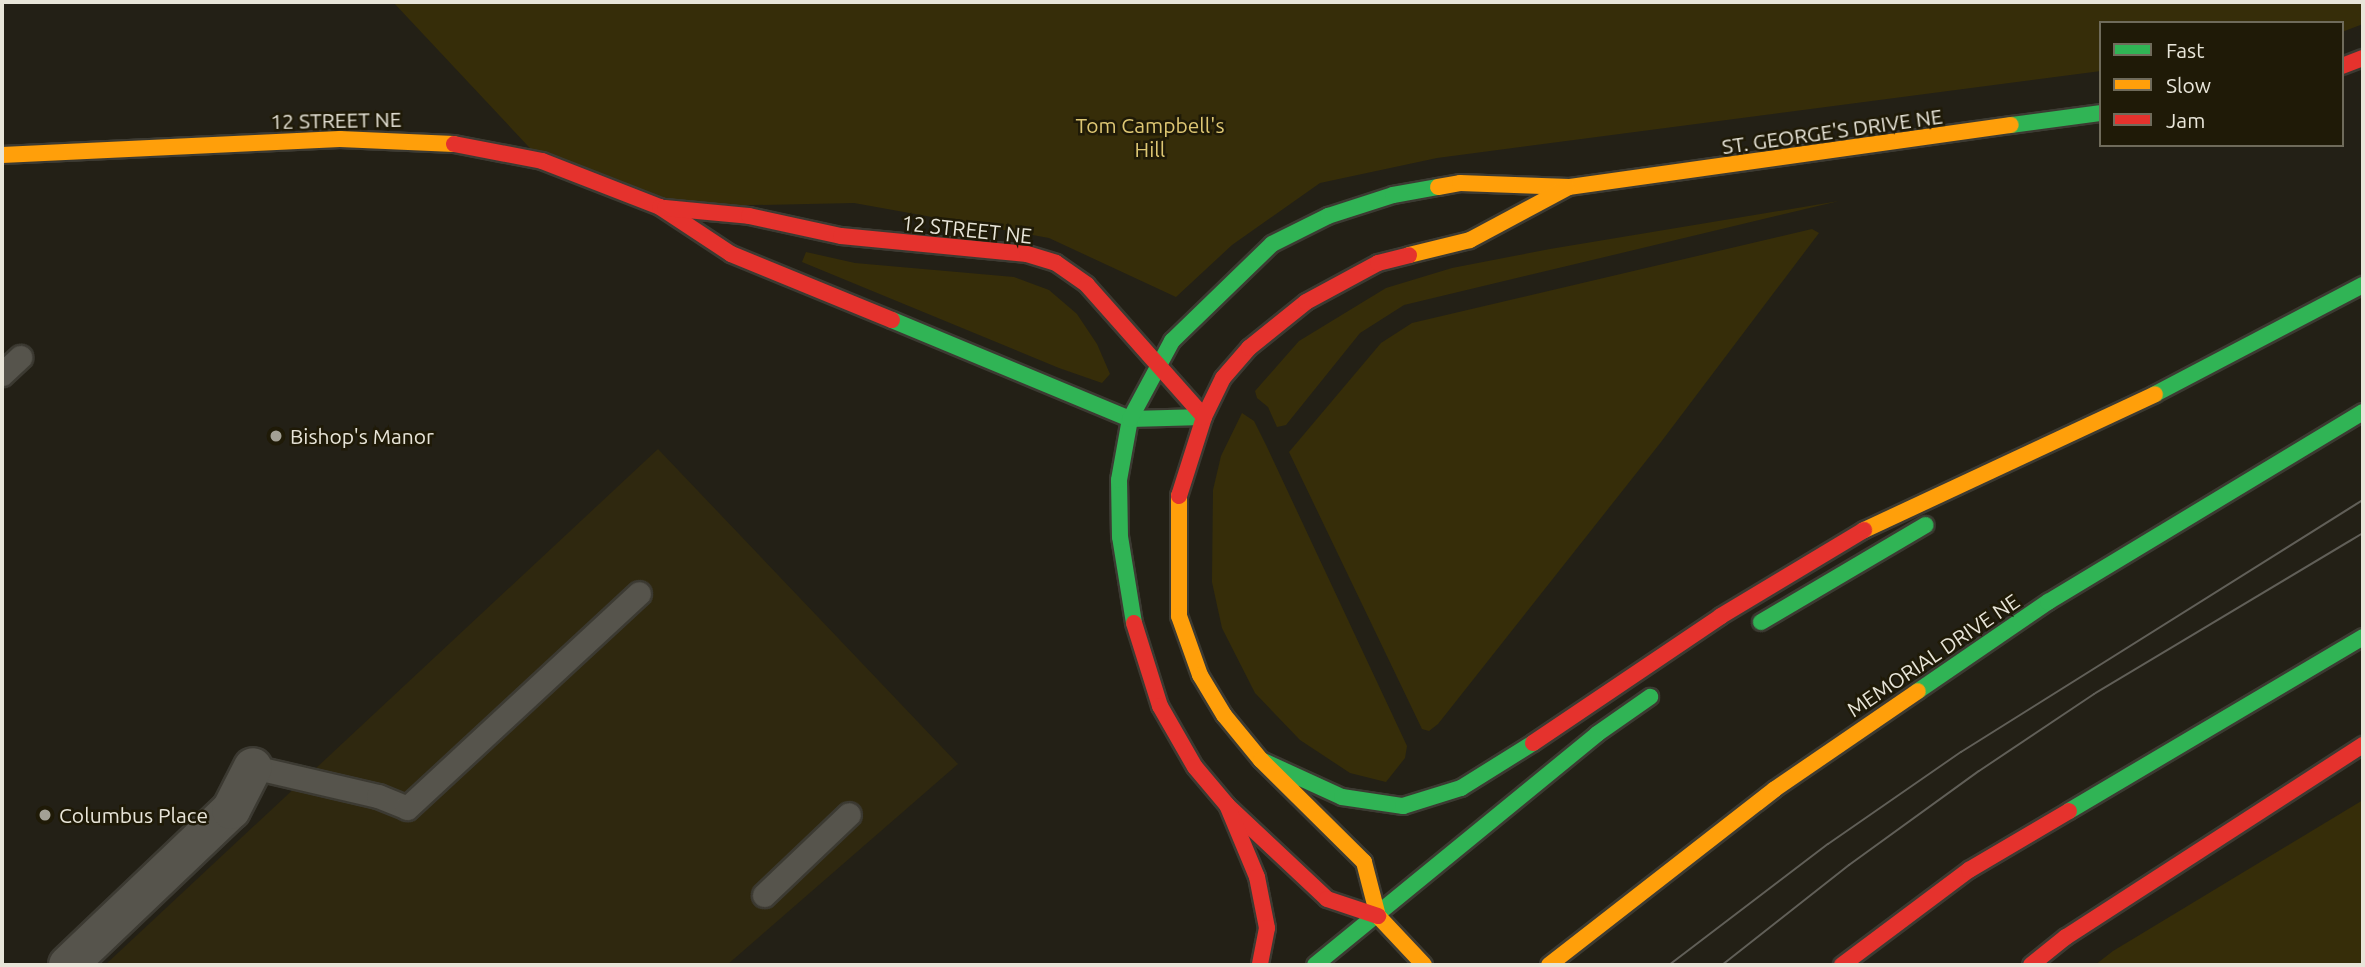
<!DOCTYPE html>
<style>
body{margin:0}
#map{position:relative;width:2365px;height:967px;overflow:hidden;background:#232016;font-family:Ubuntu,sans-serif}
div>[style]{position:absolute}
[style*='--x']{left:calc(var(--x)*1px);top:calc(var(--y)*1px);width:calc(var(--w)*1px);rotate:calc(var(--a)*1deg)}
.built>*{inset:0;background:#2f280f}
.green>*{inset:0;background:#362d09}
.roads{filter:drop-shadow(2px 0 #3c3a32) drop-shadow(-2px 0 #3c3a32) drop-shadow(0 2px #3c3a32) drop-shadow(0 -2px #3c3a32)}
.lane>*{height:23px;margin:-11.5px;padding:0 11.5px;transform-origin:11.5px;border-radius:11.5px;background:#56544c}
.street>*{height:38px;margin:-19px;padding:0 19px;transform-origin:19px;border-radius:19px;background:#56544c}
.fast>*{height:16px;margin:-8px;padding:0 8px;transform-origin:8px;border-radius:8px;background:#30b455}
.slow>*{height:16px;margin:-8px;padding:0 8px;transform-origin:8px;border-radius:8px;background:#ff9f0a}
.jam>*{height:16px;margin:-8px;padding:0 8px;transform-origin:8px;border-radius:8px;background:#e5322d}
.tram>*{height:2px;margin:-1px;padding:0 1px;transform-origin:1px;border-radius:1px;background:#615f58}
.dots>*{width:19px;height:19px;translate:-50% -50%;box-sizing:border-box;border:4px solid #1f1a07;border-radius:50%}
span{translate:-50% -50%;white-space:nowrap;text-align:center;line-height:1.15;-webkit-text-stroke:5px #1f1a07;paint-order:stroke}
.street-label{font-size:21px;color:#e8e5d9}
.park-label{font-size:21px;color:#ddc673}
.poi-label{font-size:21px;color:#e8e5d9}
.left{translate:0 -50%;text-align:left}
.frame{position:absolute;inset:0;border:4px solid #e8e5d9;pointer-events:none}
.legend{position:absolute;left:2099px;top:21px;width:245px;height:126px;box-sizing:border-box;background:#1f1a07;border:2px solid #6f6b5b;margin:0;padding:9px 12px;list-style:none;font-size:21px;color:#e8e5d9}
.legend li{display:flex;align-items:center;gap:14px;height:35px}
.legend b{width:35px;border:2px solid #6f6b5b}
</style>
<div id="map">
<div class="built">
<i style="clip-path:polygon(658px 449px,958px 764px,727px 965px,105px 965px)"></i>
</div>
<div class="green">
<i style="clip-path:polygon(393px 2px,2363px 2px,2363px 24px,2342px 32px,2342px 23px,2101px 23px,2101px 71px,1437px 158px,1320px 183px,1232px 245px,1176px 297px,1049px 238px,854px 203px,660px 207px,542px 161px)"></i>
<i style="clip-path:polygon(1839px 201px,1404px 305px,1360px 333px,1286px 425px,1277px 427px,1268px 407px,1257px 398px,1255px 391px,1299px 341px,1386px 288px,1452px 268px,1550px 249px)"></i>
<i style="clip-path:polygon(1812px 229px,1819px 233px,1661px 442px,1438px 724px,1429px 731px,1422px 729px,1289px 452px,1381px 343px,1412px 323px)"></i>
<i style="clip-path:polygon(806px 252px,855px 263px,1014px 277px,1049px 290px,1077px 314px,1097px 344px,1110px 374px,1102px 383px,1059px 368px,802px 262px)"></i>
<i style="clip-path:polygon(1242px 413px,1254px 421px,1266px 445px,1407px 746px,1405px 758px,1386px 782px,1350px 773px,1300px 740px,1255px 693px,1222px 628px,1212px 582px,1213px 490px,1221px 456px)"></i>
<i style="clip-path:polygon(2363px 800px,2363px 965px,2095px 965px,2113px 951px)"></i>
</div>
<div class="roads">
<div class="lane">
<i style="--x:2;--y:374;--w:25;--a:-43"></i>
<i style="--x:253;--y:767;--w:128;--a:13.1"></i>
<i style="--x:378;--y:796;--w:31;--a:22"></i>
<i style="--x:407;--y:808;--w:316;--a:-42.8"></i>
<i style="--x:764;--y:895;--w:117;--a:-43.6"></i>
</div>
<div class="street">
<i style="--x:68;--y:965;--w:225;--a:-43.6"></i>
<i style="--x:231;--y:810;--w:48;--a:-62.9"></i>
</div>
<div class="fast">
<i style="--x:2011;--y:125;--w:91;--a:-7.6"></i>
<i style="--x:892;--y:320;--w:258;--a:22.6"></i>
<i style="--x:1130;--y:419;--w:74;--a:-1.5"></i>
<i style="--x:2155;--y:394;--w:235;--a:-27.7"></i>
<i style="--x:1761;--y:622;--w:191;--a:-30.5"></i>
<i style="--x:1134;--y:623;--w:87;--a:-99.2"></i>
<i style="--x:1120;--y:537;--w:57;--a:-91"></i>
<i style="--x:1119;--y:480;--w:62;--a:-79.8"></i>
<i style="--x:1130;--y:419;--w:89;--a:-61.7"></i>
<i style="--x:1172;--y:341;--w:139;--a:-44.1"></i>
<i style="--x:1272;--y:244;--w:63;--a:-26.6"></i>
<i style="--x:1328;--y:216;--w:68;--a:-17.9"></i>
<i style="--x:1393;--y:195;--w:46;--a:-10.1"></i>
<i style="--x:1918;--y:691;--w:158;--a:-34.4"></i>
<i style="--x:2048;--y:602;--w:368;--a:-31.1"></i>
<i style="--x:1261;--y:760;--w:89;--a:24.6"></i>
<i style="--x:1342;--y:797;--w:62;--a:8.4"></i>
<i style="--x:1403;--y:806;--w:61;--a:-17.2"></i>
<i style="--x:1461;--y:788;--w:85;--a:-32"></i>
<i style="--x:2069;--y:811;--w:342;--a:-30.6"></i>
<i style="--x:1315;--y:965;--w:365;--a:-39.3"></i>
<i style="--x:1597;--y:734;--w:65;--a:-34.9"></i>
</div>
<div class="slow">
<i style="--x:2;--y:155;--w:338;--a:-2.7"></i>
<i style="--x:340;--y:139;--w:114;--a:2.5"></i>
<i style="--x:1438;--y:187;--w:22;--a:-10"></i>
<i style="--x:1460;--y:183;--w:109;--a:2.1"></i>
<i style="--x:1569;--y:187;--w:446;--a:-8"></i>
<i style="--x:1409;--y:255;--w:63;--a:-13.8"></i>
<i style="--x:1470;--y:240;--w:110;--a:-28.2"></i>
<i style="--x:1179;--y:496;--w:120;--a:90"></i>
<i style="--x:1179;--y:616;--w:63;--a:70.4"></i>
<i style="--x:1200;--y:675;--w:47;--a:59"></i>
<i style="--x:1224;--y:715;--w:58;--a:50.6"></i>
<i style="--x:1261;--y:760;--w:145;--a:44.7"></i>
<i style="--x:1364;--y:862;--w:56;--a:75.5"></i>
<i style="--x:1378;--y:916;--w:67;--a:46.8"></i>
<i style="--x:1864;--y:530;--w:321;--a:-25"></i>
<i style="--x:1549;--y:965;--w:286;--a:-37.9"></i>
<i style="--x:1775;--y:789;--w:173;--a:-34.4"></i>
</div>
<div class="jam">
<i style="--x:2342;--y:66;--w:22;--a:-21"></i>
<i style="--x:454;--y:144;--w:90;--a:10.9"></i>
<i style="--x:542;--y:161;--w:127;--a:21.3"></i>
<i style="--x:660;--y:207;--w:85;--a:33.5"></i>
<i style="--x:731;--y:254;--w:174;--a:22.3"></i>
<i style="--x:665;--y:208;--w:84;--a:5.4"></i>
<i style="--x:749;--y:216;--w:94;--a:12.3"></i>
<i style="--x:841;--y:236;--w:187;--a:5.5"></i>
<i style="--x:1027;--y:254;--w:30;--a:17"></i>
<i style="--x:1056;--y:263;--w:38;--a:35"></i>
<i style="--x:1087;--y:285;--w:176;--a:48.4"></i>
<i style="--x:1179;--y:496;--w:83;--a:-72.4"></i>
<i style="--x:1204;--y:417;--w:43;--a:-64"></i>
<i style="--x:1223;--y:378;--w:40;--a:-49"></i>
<i style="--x:1249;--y:348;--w:73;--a:-38.9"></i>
<i style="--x:1306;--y:302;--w:82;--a:-28.4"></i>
<i style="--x:1378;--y:263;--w:32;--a:-14"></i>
<i style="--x:1134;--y:623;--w:87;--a:72.6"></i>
<i style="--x:1160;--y:706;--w:70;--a:60.2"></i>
<i style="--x:1195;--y:767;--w:50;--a:49.9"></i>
<i style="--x:1227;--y:805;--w:137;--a:43.2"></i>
<i style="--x:1327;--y:899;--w:54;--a:18.4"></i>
<i style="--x:1533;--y:743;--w:227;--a:-34"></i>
<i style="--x:1721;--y:616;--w:167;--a:-31"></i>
<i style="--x:1227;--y:805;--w:78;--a:67.4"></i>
<i style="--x:1257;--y:877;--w:52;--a:78.9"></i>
<i style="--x:1267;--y:928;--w:38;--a:101"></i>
<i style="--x:1842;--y:965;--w:159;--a:-36.8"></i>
<i style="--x:1969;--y:870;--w:116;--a:-30.5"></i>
<i style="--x:2031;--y:965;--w:45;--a:-38.7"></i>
<i style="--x:2066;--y:937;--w:354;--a:-32.9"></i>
</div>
</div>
<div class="tram">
<i style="--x:1669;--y:965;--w:200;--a:-37.3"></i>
<i style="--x:1828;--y:844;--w:162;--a:-34.7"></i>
<i style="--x:1961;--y:752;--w:474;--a:-32.1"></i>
<i style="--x:1722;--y:965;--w:162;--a:-38.2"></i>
<i style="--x:1849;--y:865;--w:160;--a:-35.9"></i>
<i style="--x:1979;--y:771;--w:138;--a:-33.8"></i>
<i style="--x:2094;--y:694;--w:313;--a:-30.9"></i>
</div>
<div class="dots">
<i style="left:276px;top:436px;background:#a3a095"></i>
<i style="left:45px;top:815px;background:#a3a095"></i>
</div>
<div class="street-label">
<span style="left:336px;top:120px;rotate:-1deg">12 STREET NE</span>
<span style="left:1832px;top:131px;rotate:-8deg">ST. GEORGE'S DRIVE NE</span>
<span style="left:967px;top:229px;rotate:6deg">12 STREET NE</span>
<span style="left:1933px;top:655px;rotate:-34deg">MEMORIAL DRIVE NE</span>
</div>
<div class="park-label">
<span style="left:1150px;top:137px">Tom Campbell's<br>Hill</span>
</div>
<div class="poi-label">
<span class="left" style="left:290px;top:436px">Bishop's Manor</span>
<span class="left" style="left:59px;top:815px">Columbus Place</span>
</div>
<div class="frame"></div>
<ul class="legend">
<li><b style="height:9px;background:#30b455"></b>Fast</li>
<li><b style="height:9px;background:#ff9f0a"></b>Slow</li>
<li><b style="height:9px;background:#e5322d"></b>Jam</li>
</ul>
</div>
